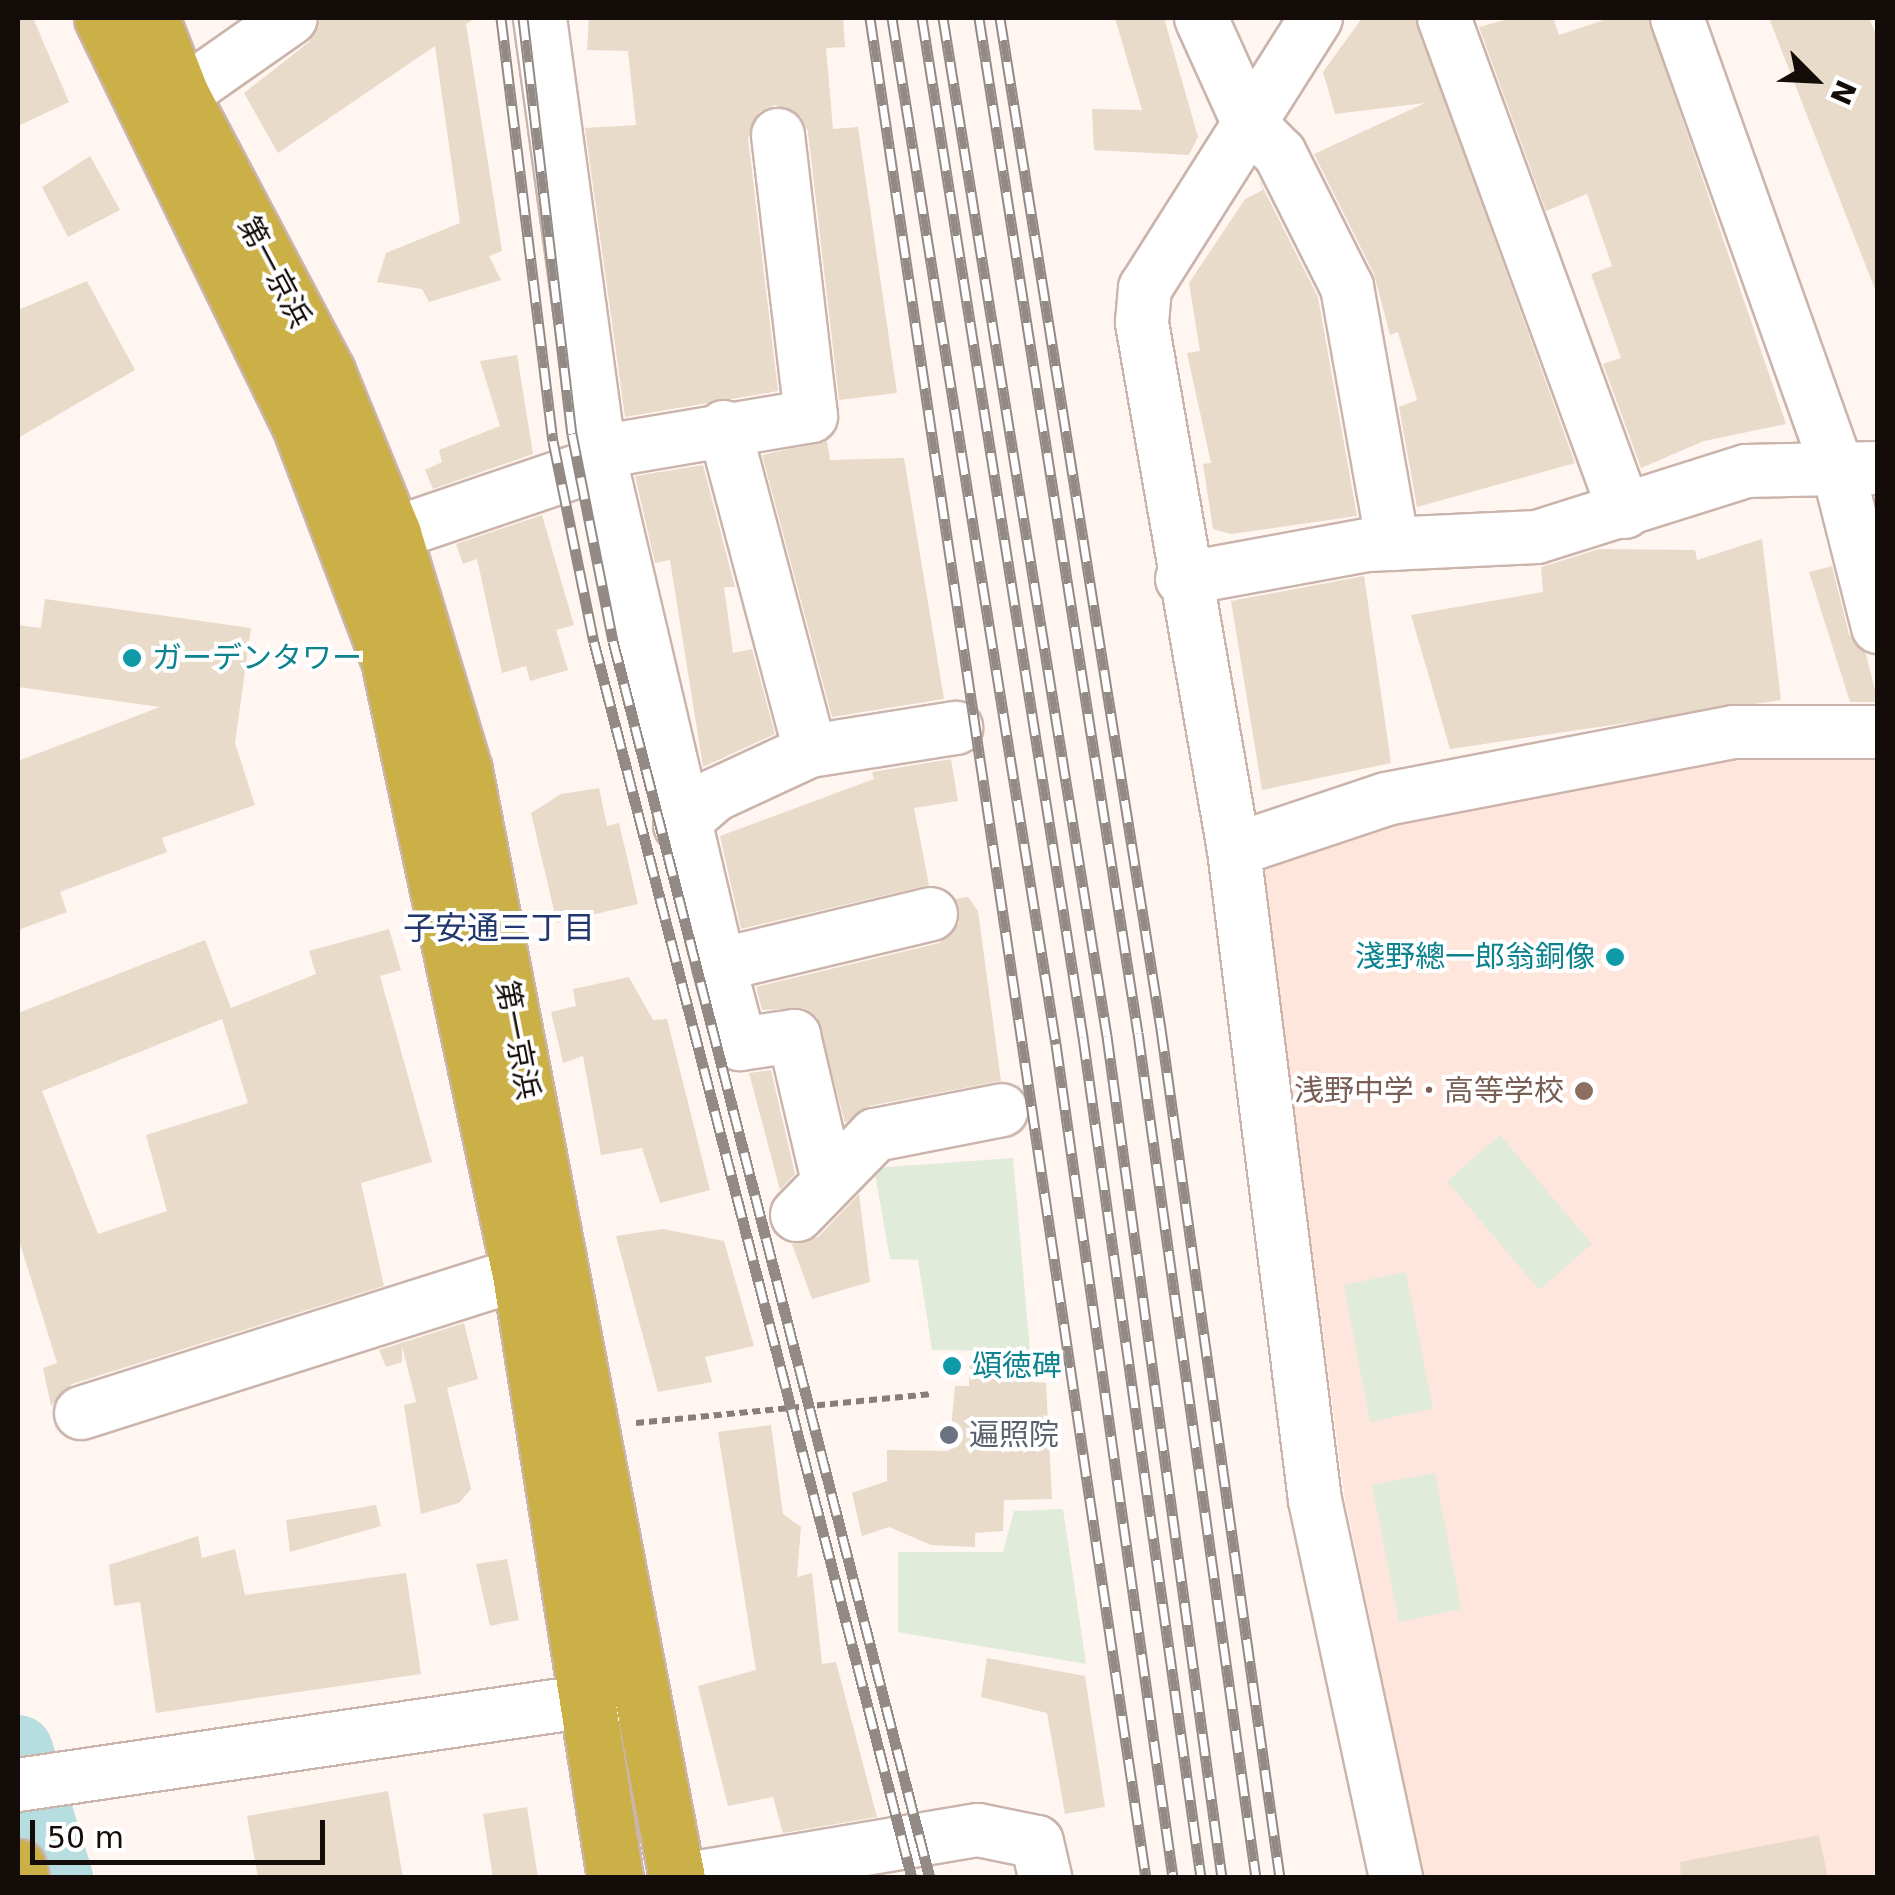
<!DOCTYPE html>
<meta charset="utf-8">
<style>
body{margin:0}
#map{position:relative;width:1895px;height:1895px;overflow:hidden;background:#fff5f1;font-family:"DejaVu Sans","Noto Sans JP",sans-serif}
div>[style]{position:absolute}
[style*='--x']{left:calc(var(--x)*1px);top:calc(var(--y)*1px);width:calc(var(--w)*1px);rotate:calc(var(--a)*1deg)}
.built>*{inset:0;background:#ffe6dc}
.green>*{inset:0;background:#e0ebd9}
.river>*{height:70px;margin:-35px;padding:0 35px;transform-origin:35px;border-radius:35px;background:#b6dde0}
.building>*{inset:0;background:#e9dbc9}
.path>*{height:6px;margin-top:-3px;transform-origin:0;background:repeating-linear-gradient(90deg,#877e7b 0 8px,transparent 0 13px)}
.roads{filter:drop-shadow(2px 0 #cab4ab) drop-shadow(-2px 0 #cab4ab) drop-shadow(0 2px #cab4ab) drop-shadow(0 -2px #cab4ab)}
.minor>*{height:52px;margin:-26px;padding:0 26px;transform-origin:26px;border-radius:26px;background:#fff}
.highway>*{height:55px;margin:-27.5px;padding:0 27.5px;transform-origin:27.5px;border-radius:27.5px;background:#cbaf47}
.rail>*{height:11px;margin-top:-5.5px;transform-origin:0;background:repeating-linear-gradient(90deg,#fff 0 22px,#938a86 0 44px);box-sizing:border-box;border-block:2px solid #938a86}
.dots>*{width:28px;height:28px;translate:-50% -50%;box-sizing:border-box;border:5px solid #fff;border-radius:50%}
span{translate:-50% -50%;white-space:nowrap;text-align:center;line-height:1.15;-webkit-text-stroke:8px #fff;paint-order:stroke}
.street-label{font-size:30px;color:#140c09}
.culture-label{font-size:30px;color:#0d838f}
.left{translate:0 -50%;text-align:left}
.right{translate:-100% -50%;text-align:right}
.education-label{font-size:30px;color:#785e54}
.worship-label{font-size:30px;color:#5b616d}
.neighbourhood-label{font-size:32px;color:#22376e}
.frame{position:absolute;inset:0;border:20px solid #140c09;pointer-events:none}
.north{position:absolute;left:1765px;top:30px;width:100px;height:100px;-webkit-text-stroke:8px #fff;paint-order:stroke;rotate:114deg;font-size:28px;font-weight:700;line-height:40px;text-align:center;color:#140c09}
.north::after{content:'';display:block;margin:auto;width:35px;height:45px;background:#140c09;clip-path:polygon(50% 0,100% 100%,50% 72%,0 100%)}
.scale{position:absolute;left:30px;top:1820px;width:295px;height:45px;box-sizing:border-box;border:5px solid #140c09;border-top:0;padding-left:12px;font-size:30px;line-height:35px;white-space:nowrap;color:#140c09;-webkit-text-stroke:8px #fff;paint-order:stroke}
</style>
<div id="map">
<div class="built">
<i style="clip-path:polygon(1725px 745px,1877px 750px,1877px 1877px,1423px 1877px,1344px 1493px,1261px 854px)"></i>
</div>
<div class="green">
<i style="clip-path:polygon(1500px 1135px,1592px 1244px,1539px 1290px,1447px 1181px)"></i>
<i style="clip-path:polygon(1013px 1158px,1030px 1351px,932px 1350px,918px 1260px,890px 1259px,874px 1168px)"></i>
<i style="clip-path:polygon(1406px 1272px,1433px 1409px,1370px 1422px,1344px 1285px)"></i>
<i style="clip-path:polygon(1435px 1473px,1461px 1609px,1399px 1622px,1372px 1485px)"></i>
<i style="clip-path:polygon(1063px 1509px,1086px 1664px,898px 1632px,898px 1552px,1003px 1552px,1014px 1511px)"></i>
</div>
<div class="river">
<i style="--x:18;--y:1750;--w:134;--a:72.6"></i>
</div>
<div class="building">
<i style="clip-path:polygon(18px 18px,33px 18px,69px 102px,18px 126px)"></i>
<i style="clip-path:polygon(321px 18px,476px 18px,466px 24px,502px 251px,489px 256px,501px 280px,429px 302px,422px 289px,377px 282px,386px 253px,460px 223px,435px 46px,278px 153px,244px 93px,309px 42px)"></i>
<i style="clip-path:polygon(589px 18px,843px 18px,845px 47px,826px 48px,833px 129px,858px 127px,897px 393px,839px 400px,808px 132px,801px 116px,775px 105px,759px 112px,748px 138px,778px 391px,625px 417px,585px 128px,636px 125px,628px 51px,587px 50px)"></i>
<i style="clip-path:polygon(1115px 18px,1164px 18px,1198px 137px,1189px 155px,1094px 150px,1092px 109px,1142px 110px)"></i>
<i style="clip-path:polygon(1362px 18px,1415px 18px,1575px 463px,1417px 507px,1399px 407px,1417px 400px,1398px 332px,1390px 335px,1374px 274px,1314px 154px,1425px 103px,1335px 114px,1323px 72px)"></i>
<i style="clip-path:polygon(1512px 18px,1553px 18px,1559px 35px,1610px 18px,1648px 18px,1786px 424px,1704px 441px,1641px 468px,1603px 364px,1621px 358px,1591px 274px,1612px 266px,1587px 194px,1546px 211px,1479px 27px)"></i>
<i style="clip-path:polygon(1769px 18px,1869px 18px,1878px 39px,1878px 297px)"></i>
<i style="clip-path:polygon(90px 156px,120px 210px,68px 237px,42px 187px)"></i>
<i style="clip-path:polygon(1259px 180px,1318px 297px,1357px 516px,1231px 534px,1213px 529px,1203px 464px,1211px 463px,1187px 353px,1200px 351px,1189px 283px,1245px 199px,1263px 190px)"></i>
<i style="clip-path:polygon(87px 281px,135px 370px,18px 438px,18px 310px)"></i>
<i style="clip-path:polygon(517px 355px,533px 454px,433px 489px,425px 470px,442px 462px,439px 450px,500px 426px,480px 361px)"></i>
<i style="clip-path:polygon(827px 441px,830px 460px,904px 458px,944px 699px,832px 717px,762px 455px)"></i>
<i style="clip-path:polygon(703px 465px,735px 587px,724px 587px,733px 653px,752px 649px,775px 734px,703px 767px,670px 560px,655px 563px,635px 476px)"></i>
<i style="clip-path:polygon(542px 515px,574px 625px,556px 630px,568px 670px,530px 681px,526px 666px,502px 673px,477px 559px,463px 564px,456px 544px)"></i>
<i style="clip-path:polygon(1762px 539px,1781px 700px,1450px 749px,1411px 615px,1543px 592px,1541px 567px,1599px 549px,1695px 550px,1697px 560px)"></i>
<i style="clip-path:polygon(1832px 566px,1849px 634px,1866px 654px,1878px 702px,1850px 702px,1809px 572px)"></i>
<i style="clip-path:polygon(1364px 576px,1391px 763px,1262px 790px,1231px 601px)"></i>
<i style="clip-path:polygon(45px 599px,251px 628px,235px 743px,255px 805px,162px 838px,167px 852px,60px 892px,67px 912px,18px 930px,18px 761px,160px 707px,18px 687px,18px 625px,41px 628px)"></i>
<i style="clip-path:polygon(951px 759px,958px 801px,914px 808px,929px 885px,741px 929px,720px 836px,874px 779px,872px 772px)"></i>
<i style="clip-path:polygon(599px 788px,607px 826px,619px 823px,638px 904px,557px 923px,531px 813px,561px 794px)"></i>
<i style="clip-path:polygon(968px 897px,978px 911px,1001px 1081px,869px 1106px,845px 1123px,817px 1017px,803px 1008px,762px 1010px,756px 987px,939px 943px,959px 923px,956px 899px)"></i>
<i style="clip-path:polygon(evenodd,389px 929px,401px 970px,380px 976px,432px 1162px,361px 1183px,384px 1286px,72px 1384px,51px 1406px,43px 1368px,57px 1363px,18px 1237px,18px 1013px,205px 940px,231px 1008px,316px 974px,309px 951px,389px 929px,222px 1019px,248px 1103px,146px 1135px,167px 1211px,98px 1234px,42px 1091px,222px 1019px)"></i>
<i style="clip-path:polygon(629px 977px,653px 1020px,667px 1019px,710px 1190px,660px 1203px,642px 1148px,601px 1155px,583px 1056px,563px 1063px,551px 1012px,576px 1006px,573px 989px)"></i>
<i style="clip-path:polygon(771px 1070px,795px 1174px,780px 1190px,749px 1073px)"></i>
<i style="clip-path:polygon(859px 1194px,870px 1282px,812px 1299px,792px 1244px,818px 1237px)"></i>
<i style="clip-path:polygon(663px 1229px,724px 1241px,754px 1346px,705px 1357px,712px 1382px,658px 1392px,616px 1236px)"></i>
<i style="clip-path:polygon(464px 1323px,478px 1379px,447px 1388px,471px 1489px,459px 1503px,421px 1514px,404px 1405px,416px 1402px,402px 1346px,402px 1362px,386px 1367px,379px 1350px)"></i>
<i style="clip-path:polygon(970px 1358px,1018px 1360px,1021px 1381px,1046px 1383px,1052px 1499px,1004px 1500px,1003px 1531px,975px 1533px,975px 1547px,931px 1545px,889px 1527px,862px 1536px,852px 1493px,887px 1481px,887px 1450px,949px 1451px,955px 1386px,969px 1386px)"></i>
<i style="clip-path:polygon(771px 1425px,783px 1514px,801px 1527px,797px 1577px,812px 1573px,822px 1664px,836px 1662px,877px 1817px,783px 1833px,773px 1797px,728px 1806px,698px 1686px,756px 1670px,718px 1432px)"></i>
<i style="clip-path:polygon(376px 1505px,381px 1526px,290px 1552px,286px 1520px)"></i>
<i style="clip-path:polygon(198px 1536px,202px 1558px,235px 1549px,245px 1595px,406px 1573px,421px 1674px,156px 1713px,140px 1602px,114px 1606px,109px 1565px)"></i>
<i style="clip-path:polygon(507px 1559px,519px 1620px,490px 1626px,476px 1564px)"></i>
<i style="clip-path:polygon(987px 1658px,1085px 1676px,1105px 1807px,1065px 1814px,1047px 1713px,981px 1697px)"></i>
<i style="clip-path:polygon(388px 1791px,403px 1878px,258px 1878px,247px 1816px)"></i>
<i style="clip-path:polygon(527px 1807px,538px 1878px,493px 1878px,483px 1814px)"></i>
<i style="clip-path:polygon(1819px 1835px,1828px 1878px,1681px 1878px,1680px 1862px)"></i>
</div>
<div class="path">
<i style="--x:636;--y:1423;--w:297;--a:-5.6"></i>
</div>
<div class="roads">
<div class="minor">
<i style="--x:540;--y:18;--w:449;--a:82.2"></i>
<i style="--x:601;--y:463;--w:516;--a:76.77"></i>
<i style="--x:719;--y:965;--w:218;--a:-13.5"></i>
<i style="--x:1201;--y:18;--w:114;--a:65.7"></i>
<i style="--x:1248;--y:122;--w:45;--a:45"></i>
<i style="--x:1280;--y:154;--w:149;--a:63.3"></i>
<i style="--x:1347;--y:287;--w:261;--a:79.9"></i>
<i style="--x:1316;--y:18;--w:320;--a:122.3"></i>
<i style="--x:1145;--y:288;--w:35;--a:95"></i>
<i style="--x:1142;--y:323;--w:535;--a:80.1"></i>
<i style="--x:1234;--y:850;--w:655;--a:82.9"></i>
<i style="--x:1315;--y:1500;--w:387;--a:77.9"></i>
<i style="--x:1444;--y:18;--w:526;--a:69.88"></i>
<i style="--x:1677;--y:18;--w:479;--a:70.4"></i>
<i style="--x:1838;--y:469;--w:163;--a:75.8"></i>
<i style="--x:181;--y:95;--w:134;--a:-35"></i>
<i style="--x:724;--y:427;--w:335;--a:75.1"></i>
<i style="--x:599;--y:452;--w:215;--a:-9.6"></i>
<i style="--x:811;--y:416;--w:283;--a:-96.7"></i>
<i style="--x:393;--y:534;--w:220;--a:-18.8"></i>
<i style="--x:1182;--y:579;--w:189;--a:-10.4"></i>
<i style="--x:1368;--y:545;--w:169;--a:-2.7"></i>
<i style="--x:1537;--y:537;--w:219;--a:-17.5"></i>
<i style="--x:1746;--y:471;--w:132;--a:-1.3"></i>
<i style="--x:680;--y:825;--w:46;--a:-40.6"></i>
<i style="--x:715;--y:795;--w:105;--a:-24.9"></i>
<i style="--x:810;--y:751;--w:148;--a:-9"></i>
<i style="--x:1234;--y:850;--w:160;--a:-18.5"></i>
<i style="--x:1386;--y:799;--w:354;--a:-10.9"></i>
<i style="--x:1734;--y:732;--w:144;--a:0"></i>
<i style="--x:719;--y:965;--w:82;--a:75.1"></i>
<i style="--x:740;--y:1044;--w:55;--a:-8.4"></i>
<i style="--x:794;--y:1036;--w:145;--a:76.8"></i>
<i style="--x:797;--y:1215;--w:112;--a:-45.7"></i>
<i style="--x:875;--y:1135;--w:129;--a:-11.1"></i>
<i style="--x:81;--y:1413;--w:460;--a:-17.6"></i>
<i style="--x:18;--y:1785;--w:618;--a:-8.38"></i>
<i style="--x:694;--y:1878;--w:288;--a:-9.6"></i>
<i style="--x:978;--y:1830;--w:60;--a:11.5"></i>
<i style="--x:1037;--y:1842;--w:37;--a:77"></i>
</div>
<div class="highway">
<i style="--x:102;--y:18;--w:450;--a:64.1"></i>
<i style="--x:299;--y:423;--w:254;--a:69.2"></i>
<i style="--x:389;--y:660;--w:628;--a:77.96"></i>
<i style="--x:520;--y:1274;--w:611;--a:81.06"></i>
<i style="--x:151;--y:18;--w:83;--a:68.7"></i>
<i style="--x:181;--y:95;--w:313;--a:62.2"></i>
<i style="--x:327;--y:372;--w:175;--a:67.8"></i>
<i style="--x:393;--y:534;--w:246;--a:73.3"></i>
<i style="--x:464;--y:770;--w:1128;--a:79.12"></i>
<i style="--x:18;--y:1867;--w:11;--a:75"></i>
</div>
</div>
<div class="rail">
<i style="--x:501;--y:18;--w:426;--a:83"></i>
<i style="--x:553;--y:441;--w:205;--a:78.5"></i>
<i style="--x:594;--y:642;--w:1276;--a:75.57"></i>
<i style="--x:523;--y:18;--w:419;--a:83.3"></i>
<i style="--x:572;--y:434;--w:211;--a:78.8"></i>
<i style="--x:613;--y:641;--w:1277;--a:75.63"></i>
<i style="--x:870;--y:18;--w:1880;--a:81.56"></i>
<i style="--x:892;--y:18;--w:1039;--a:80.92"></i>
<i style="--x:1056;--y:1044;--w:842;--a:82.01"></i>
<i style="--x:922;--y:18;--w:1032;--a:81.02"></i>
<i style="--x:1083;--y:1037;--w:849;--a:82.01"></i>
<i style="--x:943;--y:18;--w:1031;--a:80.85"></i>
<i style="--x:1107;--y:1036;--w:850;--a:82.22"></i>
<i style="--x:979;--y:18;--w:1027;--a:81.1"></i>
<i style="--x:1138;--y:1033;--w:853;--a:82.05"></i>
<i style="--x:1000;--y:18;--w:1024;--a:80.95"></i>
<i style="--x:1161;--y:1029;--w:857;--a:82.02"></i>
</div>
<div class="dots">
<i style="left:132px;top:658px;background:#0f9aa8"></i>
<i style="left:1615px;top:957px;background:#0f9aa8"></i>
<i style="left:1584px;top:1091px;background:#8d6e63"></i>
<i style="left:952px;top:1366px;background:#0f9aa8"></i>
<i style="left:949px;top:1435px;background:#6b7280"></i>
</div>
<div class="street-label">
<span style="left:274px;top:272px;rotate:62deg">第一京浜</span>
<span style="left:517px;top:1040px;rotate:79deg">第一京浜</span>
</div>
<div class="culture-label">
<span class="left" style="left:152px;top:658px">ガーデンタワー</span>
<span class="right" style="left:1595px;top:957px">淺野總一郎翁銅像</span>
<span class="left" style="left:972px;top:1366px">頌徳碑</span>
</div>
<div class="education-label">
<span class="right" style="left:1564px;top:1091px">浅野中学・高等学校</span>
</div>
<div class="worship-label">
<span class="left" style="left:969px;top:1435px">遍照院</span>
</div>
<div class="neighbourhood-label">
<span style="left:499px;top:928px">子安通三丁目</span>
</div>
<div class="frame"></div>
<div class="north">N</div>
<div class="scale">50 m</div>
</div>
